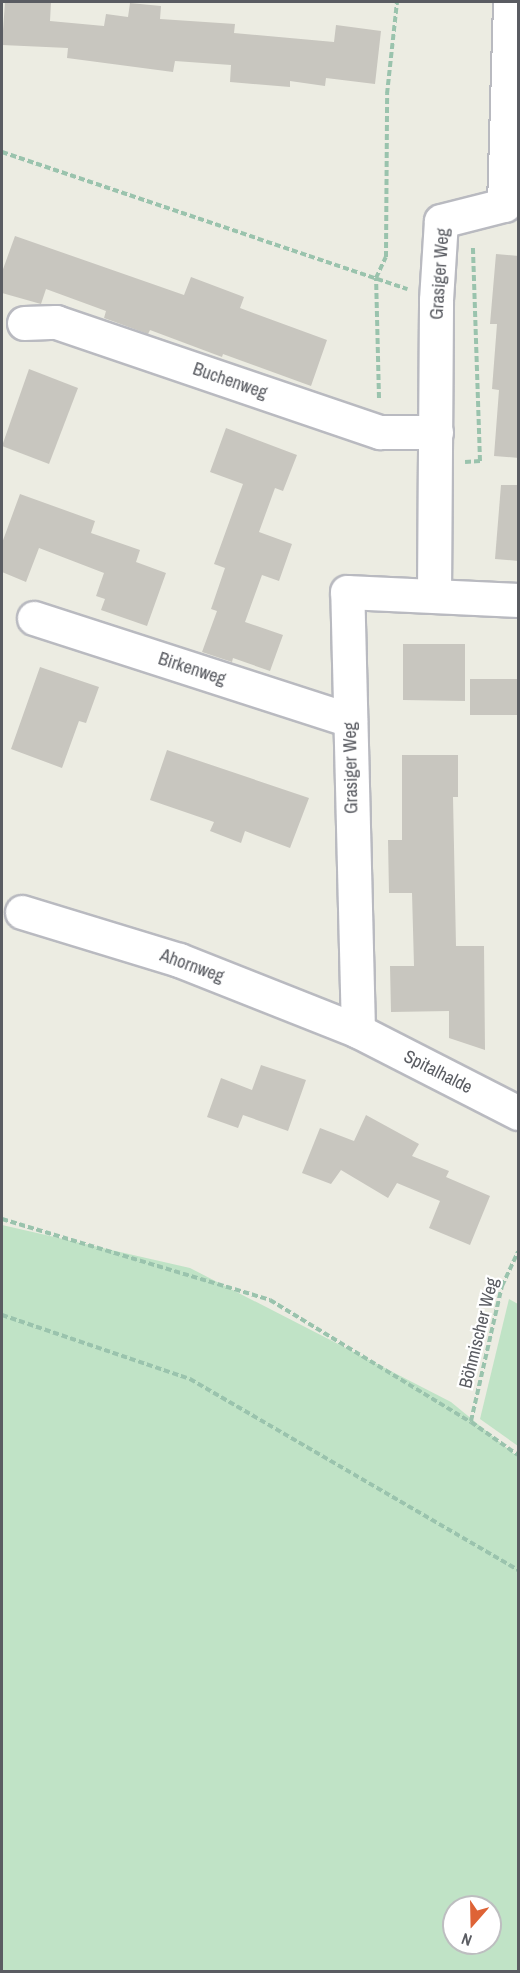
<!DOCTYPE html>
<meta charset="utf-8">
<style>
body{margin:0}
#map{position:relative;width:520px;height:1973px;overflow:hidden;background:#ecece2;font-family:"Archivo Narrow",sans-serif}
div>[style]{position:absolute}
[style*='--x']{left:calc(var(--x)*1px);top:calc(var(--y)*1px);width:calc(var(--w)*1px);rotate:calc(var(--a)*1deg)}
.green>*{inset:0;background:#c0e3c6}
.building>*{inset:0;background:#c8c6bf}
.path>*{height:4px;margin-top:-2px;transform-origin:0;background:repeating-linear-gradient(90deg,#9ac3ad 0 6px,transparent 0 9px)}
.roads{filter:drop-shadow(2px 0 #b9bac0) drop-shadow(-2px 0 #b9bac0) drop-shadow(0 2px #b9bac0) drop-shadow(0 -2px #b9bac0)}
.minor>*{height:33px;margin:-16.5px;padding:0 16.5px;transform-origin:16.5px;border-radius:16.5px;background:#fff}
span{translate:-50% -50%;white-space:nowrap;text-align:center;line-height:1.15;-webkit-text-stroke:4.5px #fff;paint-order:stroke}
.street-label{font-size:18px;color:#5a5c62}
.frame{position:absolute;inset:0;border:3px solid #5a5c62;pointer-events:none}
.north{position:absolute;left:442px;top:1895px;width:60px;height:60px;box-sizing:border-box;background:#fff;border:2px solid #bdbec0;border-radius:50%;rotate:200deg;font-size:16px;font-weight:700;line-height:24px;text-align:center;color:#5a5c62}
.north::after{content:'';display:block;margin:auto;width:21px;height:27px;background:#de6336;clip-path:polygon(50% 0,100% 100%,50% 72%,0 100%)}
</style>
<div id="map">
<div class="green">
<i style="clip-path:polygon(evenodd,2px 1225px,190px 1268px,451px 1402px,518px 1457px,518px 1971px,2px 1971px,2px 1225px,454px 1907px,490px 1907px,490px 1943px,454px 1943px,454px 1907px)"></i>
<i style="clip-path:polygon(509px 1299px,518px 1304px,518px 1446px,480px 1419px)"></i>
</div>
<div class="building">
<i style="clip-path:polygon(5px 2px,51px 2px,50px 21px,104px 26px,106px 14px,128px 17px,130px 3px,161px 6px,160px 19px,235px 24px,234px 33px,334px 42px,336px 25px,381px 31px,375px 84px,326px 78px,325px 86px,290px 81px,290px 87px,230px 82px,231px 65px,175px 61px,173px 72px,67px 58px,68px 48px,2px 45px)"></i>
<i style="clip-path:polygon(15px 236px,184px 295px,191px 277px,244px 297px,240px 308px,327px 340px,311px 386px,223px 354px,222px 357px,150px 330px,148px 334px,104px 318px,106px 311px,46px 289px,41px 304px,2px 293px,2px 272px)"></i>
<i style="clip-path:polygon(496px 254px,519px 256px,519px 458px,494px 456px,499px 390px,492px 389px,497px 324px,490px 324px)"></i>
<i style="clip-path:polygon(29px 369px,78px 388px,49px 464px,2px 446px)"></i>
<i style="clip-path:polygon(226px 428px,297px 455px,283px 491px,275px 488px,259px 532px,292px 544px,279px 581px,262px 575px,245px 622px,283px 635px,270px 671px,233px 658px,232px 662px,202px 652px,217px 611px,211px 609px,225px 568px,214px 564px,243px 484px,210px 472px)"></i>
<i style="clip-path:polygon(501px 485px,519px 485px,519px 561px,495px 559px)"></i>
<i style="clip-path:polygon(20px 494px,95px 521px,91px 533px,140px 550px,136px 562px,166px 573px,147px 626px,101px 610px,105px 599px,96px 596px,104px 573px,39px 548px,26px 582px,2px 572px,2px 543px)"></i>
<i style="clip-path:polygon(403px 644px,465px 644px,465px 701px,403px 700px)"></i>
<i style="clip-path:polygon(40px 667px,99px 687px,86px 723px,79px 721px,62px 768px,11px 749px)"></i>
<i style="clip-path:polygon(470px 679px,519px 679px,519px 715px,470px 715px)"></i>
<i style="clip-path:polygon(167px 750px,309px 798px,290px 848px,245px 831px,241px 843px,210px 831px,214px 822px,150px 800px)"></i>
<i style="clip-path:polygon(402px 755px,458px 755px,458px 797px,453px 797px,456px 946px,484px 946px,485px 1050px,449px 1038px,449px 1011px,391px 1012px,390px 966px,414px 966px,412px 893px,389px 893px,388px 840px,402px 840px)"></i>
<i style="clip-path:polygon(261px 1065px,306px 1080px,288px 1131px,243px 1115px,238px 1128px,207px 1117px,221px 1078px,252px 1090px)"></i>
<i style="clip-path:polygon(366px 1115px,419px 1144px,412px 1156px,449px 1171px,446px 1177px,490px 1196px,470px 1245px,429px 1228px,440px 1201px,397px 1183px,388px 1198px,341px 1170px,331px 1184px,302px 1173px,320px 1128px,354px 1141px)"></i>
</div>
<div class="path">
<i style="--x:2;--y:152;--w:428;--a:18.7"></i>
<i style="--x:379;--y:398;--w:120;--a:-91.4"></i>
<i style="--x:376;--y:278;--w:23;--a:-65"></i>
<i style="--x:386;--y:257;--w:163;--a:-89.6"></i>
<i style="--x:387;--y:94;--w:93;--a:-83.8"></i>
<i style="--x:465;--y:462;--w:15;--a:-4"></i>
<i style="--x:480;--y:461;--w:214;--a:-91.9"></i>
<i style="--x:2;--y:1219;--w:280;--a:16.8"></i>
<i style="--x:270;--y:1300;--w:235;--a:31.3"></i>
<i style="--x:471;--y:1422;--w:57;--a:35.1"></i>
<i style="--x:2;--y:1315;--w:199;--a:18.8"></i>
<i style="--x:190;--y:1379;--w:380;--a:30.2"></i>
<i style="--x:471;--y:1421;--w:139;--a:-77.1"></i>
<i style="--x:502;--y:1286;--w:38;--a:-65"></i>
</div>
<div class="roads">
<div class="minor">
<i style="--x:504;--y:205;--w:203;--a:-88.3"></i>
<i style="--x:24;--y:323;--w:32;--a:-2"></i>
<i style="--x:56;--y:322;--w:342;--a:18.8"></i>
<i style="--x:380;--y:432;--w:56;--a:0"></i>
<i style="--x:434;--y:593;--w:293;--a:-89.6"></i>
<i style="--x:436;--y:300;--w:79;--a:-86.4"></i>
<i style="--x:441;--y:221;--w:65;--a:-14.3"></i>
<i style="--x:34;--y:618;--w:332;--a:17.9"></i>
<i style="--x:22;--y:912;--w:164;--a:17"></i>
<i style="--x:179;--y:960;--w:193;--a:21.6"></i>
<i style="--x:358;--y:1031;--w:180;--a:27.1"></i>
<i style="--x:358;--y:1031;--w:439;--a:-91.4"></i>
<i style="--x:347;--y:592;--w:171;--a:2.7"></i>
</div>
</div>
<div class="street-label">
<span style="left:440px;top:274px;rotate:-86deg">Grasiger Weg</span>
<span style="left:230px;top:381px;rotate:19deg">Buchenweg</span>
<span style="left:192px;top:669px;rotate:18deg">Birkenweg</span>
<span style="left:351px;top:768px;rotate:-91deg">Grasiger Weg</span>
<span style="left:192px;top:966px;rotate:20deg">Ahornweg</span>
<span style="left:438px;top:1072px;rotate:27deg">Spitalhalde</span>
<span style="left:479px;top:1333px;rotate:-76deg">Böhmischer Weg</span>
</div>
<div class="frame"></div>
<div class="north">N</div>
</div>
